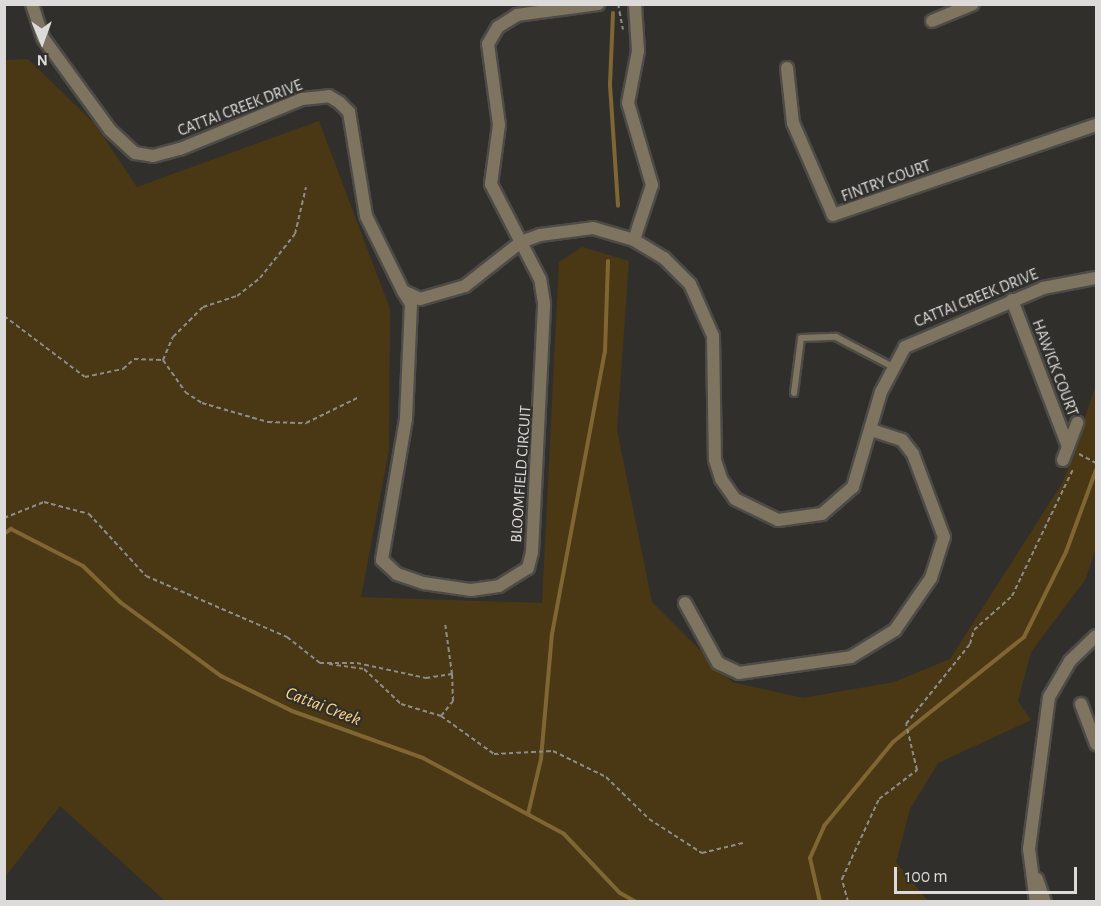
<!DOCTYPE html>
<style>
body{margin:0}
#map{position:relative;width:1101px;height:906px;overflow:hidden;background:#312f2c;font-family:"Alegreya Sans",sans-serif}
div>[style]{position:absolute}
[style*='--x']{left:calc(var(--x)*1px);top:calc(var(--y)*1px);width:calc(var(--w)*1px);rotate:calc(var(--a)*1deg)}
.green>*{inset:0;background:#493813}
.stream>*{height:4px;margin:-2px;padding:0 2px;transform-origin:2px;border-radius:2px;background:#7f6633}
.path>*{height:2px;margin-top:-1px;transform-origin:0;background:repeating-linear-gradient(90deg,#8e8c8a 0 4.5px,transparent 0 7.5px)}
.roads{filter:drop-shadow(2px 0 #4c4b48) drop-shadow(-2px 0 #4c4b48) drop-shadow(0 2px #4c4b48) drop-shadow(0 -2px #4c4b48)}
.service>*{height:6px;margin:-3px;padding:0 3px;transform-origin:3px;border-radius:3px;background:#7f745f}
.minor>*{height:12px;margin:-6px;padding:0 6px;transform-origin:6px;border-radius:6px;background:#7f745f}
span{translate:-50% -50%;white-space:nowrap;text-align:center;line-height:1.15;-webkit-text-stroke:4.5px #312f2c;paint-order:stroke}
.street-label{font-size:16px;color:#dcdbd9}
.water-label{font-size:18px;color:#fcd486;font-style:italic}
.frame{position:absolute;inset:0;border:6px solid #dcdbd9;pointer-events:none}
.north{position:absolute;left:12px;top:12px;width:60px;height:60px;-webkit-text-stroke:4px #312f2c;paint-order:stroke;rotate:179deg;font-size:16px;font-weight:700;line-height:24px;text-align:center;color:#dcdbd9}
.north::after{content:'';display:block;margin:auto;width:21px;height:27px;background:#dcdbd9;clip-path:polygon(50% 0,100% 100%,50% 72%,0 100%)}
.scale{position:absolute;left:894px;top:867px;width:183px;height:27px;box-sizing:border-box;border:3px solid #dcdbd9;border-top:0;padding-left:8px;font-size:18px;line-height:21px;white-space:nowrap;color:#dcdbd9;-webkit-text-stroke:4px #312f2c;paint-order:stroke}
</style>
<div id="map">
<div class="green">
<i style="clip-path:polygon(28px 59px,95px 124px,137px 187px,319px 121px,390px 309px,389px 450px,361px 597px,542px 603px,559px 262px,582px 247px,629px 261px,617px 430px,652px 602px,732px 682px,803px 698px,894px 682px,950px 659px,1063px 482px,1096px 385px,1096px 548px,1085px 580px,1031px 652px,1018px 701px,1031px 720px,938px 763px,910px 809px,896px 862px,928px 901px,165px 901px,60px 806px,5px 877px,5px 60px)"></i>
</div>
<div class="stream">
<i style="--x:613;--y:13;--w:72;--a:92.4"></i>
<i style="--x:610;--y:85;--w:121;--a:86.2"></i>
<i style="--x:4;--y:534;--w:9;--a:-36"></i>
<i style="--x:11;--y:529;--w:81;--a:27.2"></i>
<i style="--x:83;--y:566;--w:52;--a:44.2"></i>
<i style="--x:120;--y:602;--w:125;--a:36.2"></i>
<i style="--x:221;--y:676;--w:79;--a:26.2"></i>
<i style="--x:292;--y:711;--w:139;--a:19.7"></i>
<i style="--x:423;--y:758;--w:160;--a:28.3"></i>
<i style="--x:564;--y:834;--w:81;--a:46.5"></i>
<i style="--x:620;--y:893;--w:18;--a:29"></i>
<i style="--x:528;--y:814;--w:57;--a:-76.7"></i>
<i style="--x:541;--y:759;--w:125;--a:-85"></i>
<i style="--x:552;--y:634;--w:287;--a:-79.4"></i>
<i style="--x:605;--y:352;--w:91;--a:-88.1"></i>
<i style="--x:820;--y:902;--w:45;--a:-102.8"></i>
<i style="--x:810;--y:858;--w:35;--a:-66"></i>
<i style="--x:824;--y:826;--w:109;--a:-50.6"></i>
<i style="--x:893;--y:742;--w:168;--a:-38.7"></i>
<i style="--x:1024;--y:637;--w:95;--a:-63.7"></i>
<i style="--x:1066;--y:552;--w:87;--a:-69.9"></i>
</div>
<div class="path">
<i style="--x:618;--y:4;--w:26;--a:79"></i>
<i style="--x:4;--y:316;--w:101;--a:37"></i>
<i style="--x:85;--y:377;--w:39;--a:-12"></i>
<i style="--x:123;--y:369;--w:15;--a:-42"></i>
<i style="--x:134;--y:359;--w:29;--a:2"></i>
<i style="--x:163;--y:360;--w:25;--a:-67"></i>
<i style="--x:173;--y:337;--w:42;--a:-45"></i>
<i style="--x:203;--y:307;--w:36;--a:-18"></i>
<i style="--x:237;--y:296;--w:29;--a:-38"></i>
<i style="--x:260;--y:278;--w:56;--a:-51.5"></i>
<i style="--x:295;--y:234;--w:48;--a:-76.8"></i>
<i style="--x:163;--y:360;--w:39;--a:55"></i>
<i style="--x:185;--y:392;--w:20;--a:33"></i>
<i style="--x:202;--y:403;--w:69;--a:16.1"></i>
<i style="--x:268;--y:422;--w:38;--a:2"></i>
<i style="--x:306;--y:423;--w:59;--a:-26.1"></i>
<i style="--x:1079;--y:454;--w:19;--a:28"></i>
<i style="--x:4;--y:518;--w:43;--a:-21.8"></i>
<i style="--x:44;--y:502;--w:47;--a:14.9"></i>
<i style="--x:89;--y:514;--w:84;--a:47.4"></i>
<i style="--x:146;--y:576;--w:154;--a:23.4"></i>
<i style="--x:287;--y:637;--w:42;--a:38.2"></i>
<i style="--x:320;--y:663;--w:37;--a:0"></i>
<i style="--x:357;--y:663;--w:71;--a:12.3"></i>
<i style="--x:426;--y:678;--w:26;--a:-9"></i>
<i style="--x:452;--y:674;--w:51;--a:-97.8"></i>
<i style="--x:329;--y:664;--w:35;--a:8"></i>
<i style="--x:364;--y:669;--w:51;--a:43.4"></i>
<i style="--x:401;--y:704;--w:42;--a:16.7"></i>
<i style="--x:441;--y:716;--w:19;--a:-51"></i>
<i style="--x:453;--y:701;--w:27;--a:-92"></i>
<i style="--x:441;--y:716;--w:65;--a:35.6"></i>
<i style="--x:494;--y:754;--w:59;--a:-2.9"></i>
<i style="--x:553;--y:751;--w:59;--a:26.1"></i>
<i style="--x:606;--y:777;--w:60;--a:44.3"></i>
<i style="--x:649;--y:819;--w:63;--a:32.7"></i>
<i style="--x:702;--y:853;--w:42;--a:-13.7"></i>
<i style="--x:848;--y:902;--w:24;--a:-105"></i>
<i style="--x:842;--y:879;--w:88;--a:-65.2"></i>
<i style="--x:879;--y:799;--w:48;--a:-37.3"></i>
<i style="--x:917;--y:770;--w:47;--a:-103.4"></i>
<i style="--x:906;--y:724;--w:102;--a:-51.3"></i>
<i style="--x:970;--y:644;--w:15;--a:-74"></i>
<i style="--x:974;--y:630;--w:51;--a:-41.8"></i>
<i style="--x:1012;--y:596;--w:141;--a:-64.3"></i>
</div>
<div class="roads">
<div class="service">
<i style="--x:794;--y:393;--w:55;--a:-82.7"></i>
<i style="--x:801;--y:338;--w:35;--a:-2"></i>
<i style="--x:836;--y:337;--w:62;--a:27.8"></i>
</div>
<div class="minor">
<i style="--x:32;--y:4;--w:36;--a:72"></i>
<i style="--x:43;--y:38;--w:114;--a:53.9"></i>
<i style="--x:110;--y:130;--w:34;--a:43"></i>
<i style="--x:135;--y:153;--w:18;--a:9"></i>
<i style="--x:153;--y:156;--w:28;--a:-15"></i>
<i style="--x:180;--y:149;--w:132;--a:-22.3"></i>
<i style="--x:302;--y:99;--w:27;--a:-6"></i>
<i style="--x:329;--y:96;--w:13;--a:32"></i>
<i style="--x:340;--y:103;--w:13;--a:45"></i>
<i style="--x:349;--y:112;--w:105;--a:80.7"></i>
<i style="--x:366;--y:216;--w:84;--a:63.7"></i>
<i style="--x:403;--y:291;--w:19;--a:25"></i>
<i style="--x:420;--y:299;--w:47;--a:-16.1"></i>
<i style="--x:465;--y:286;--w:71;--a:-38.2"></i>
<i style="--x:521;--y:242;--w:20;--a:-20"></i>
<i style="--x:540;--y:235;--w:53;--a:-7.5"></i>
<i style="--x:593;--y:228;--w:43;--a:16.3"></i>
<i style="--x:634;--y:240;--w:35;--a:31"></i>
<i style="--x:664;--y:258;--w:37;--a:45"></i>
<i style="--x:690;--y:284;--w:57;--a:66.1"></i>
<i style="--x:713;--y:336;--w:124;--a:89.1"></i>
<i style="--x:715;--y:460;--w:20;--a:72"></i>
<i style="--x:721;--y:479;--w:24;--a:55"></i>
<i style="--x:735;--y:499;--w:48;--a:26"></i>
<i style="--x:778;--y:520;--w:44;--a:-7.8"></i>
<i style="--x:822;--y:514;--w:41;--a:-41.1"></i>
<i style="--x:853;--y:487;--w:99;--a:-73.6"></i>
<i style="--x:881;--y:392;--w:51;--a:-61.9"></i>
<i style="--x:905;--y:347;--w:150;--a:-23.1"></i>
<i style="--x:1043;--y:288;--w:54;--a:-10.7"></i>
<i style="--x:932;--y:21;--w:44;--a:-22.5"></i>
<i style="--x:787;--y:68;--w:55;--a:83.8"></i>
<i style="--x:793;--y:123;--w:100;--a:66.5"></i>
<i style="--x:833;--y:215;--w:278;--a:-18.9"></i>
<i style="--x:634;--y:240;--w:58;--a:-71.9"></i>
<i style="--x:652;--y:185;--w:85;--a:-106.3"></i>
<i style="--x:628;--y:103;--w:53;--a:-79.1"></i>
<i style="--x:638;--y:51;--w:47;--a:-93.7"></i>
<i style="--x:403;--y:291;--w:15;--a:58"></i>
<i style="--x:411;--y:304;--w:115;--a:92.5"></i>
<i style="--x:406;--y:419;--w:143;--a:99.7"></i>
<i style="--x:382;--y:560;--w:21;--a:43"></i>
<i style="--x:397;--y:574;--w:28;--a:19"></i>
<i style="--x:423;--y:583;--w:49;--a:8.3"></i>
<i style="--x:471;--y:590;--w:28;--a:-8"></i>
<i style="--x:499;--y:586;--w:34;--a:-32"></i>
<i style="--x:528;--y:568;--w:16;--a:-76"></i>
<i style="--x:532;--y:552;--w:249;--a:-87.2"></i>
<i style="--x:544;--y:303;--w:24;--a:-99"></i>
<i style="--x:540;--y:279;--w:107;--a:-117.3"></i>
<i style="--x:491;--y:184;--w:60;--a:-82.3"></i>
<i style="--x:499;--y:125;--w:82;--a:-97.7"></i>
<i style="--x:488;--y:44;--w:20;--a:-60"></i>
<i style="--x:498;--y:27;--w:22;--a:-32"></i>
<i style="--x:517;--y:15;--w:82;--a:-7.7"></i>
<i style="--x:1012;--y:300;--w:157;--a:69.1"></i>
<i style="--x:1063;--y:460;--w:40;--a:-69"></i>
<i style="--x:685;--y:603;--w:68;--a:61.2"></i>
<i style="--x:718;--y:663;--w:23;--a:25"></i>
<i style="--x:739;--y:673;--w:113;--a:-8.1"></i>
<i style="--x:851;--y:657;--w:52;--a:-31.5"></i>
<i style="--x:895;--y:630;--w:63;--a:-55.3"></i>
<i style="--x:931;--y:578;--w:43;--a:-72.4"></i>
<i style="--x:944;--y:537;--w:89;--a:-110.5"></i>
<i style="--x:913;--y:454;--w:18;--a:-128"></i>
<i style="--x:902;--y:440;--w:33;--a:-162"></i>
<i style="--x:1081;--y:704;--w:43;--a:69.4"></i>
<i style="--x:1037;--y:879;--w:24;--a:71"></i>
<i style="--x:1036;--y:902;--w:53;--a:-97.5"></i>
<i style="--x:1029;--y:849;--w:153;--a:-82.5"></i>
<i style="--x:1049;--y:697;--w:42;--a:-59.7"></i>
<i style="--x:1070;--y:661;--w:36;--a:-44"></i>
</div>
</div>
<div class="street-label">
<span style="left:240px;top:108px;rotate:-21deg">CATTAI CREEK DRIVE</span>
<span style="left:886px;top:181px;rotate:-20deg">FINTRY COURT</span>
<span style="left:976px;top:298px;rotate:-22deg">CATTAI CREEK DRIVE</span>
<span style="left:1055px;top:368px;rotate:69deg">HAWICK COURT</span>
<span style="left:521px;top:474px;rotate:-86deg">BLOOMFIELD CIRCUIT</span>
</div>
<div class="water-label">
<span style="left:323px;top:707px;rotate:21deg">Cattai Creek</span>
</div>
<div class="frame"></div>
<div class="north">N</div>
<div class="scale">100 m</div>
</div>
